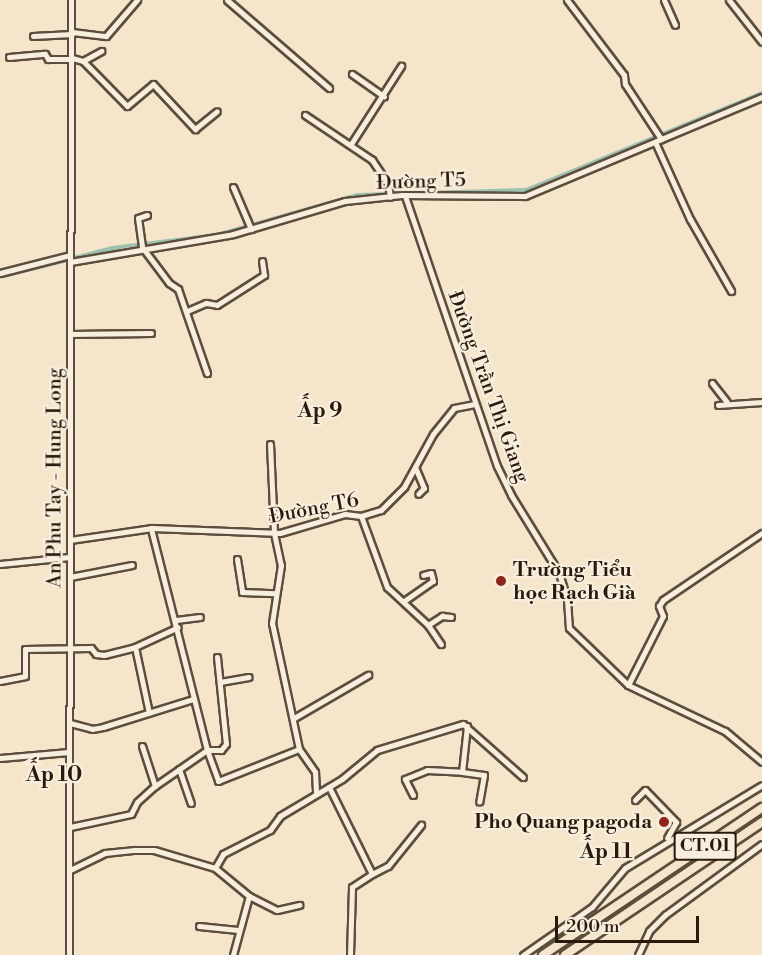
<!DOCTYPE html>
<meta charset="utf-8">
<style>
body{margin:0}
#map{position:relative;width:762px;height:955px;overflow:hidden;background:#f5e5cb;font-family:"Libre Bodoni",serif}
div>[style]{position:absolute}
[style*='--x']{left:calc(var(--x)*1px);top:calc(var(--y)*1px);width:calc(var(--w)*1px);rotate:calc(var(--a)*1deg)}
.water>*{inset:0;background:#9dc0b1}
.roads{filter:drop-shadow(2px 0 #5d4d3c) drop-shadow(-2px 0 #5d4d3c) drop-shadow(0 2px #5d4d3c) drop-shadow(0 -2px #5d4d3c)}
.minor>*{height:5px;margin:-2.5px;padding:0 2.5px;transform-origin:2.5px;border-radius:2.5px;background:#f8eedd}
.highway>*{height:8px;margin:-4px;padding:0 4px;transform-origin:4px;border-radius:4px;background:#f5e5cb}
.dots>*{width:16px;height:16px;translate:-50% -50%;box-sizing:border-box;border:3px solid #f8eedd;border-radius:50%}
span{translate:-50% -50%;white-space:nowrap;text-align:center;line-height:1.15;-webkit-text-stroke:4.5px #f8eedd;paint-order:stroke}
.shield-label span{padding:2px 4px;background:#f8eedd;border:2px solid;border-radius:4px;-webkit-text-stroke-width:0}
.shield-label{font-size:18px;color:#2a1a0c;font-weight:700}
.street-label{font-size:20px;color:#2a1a0c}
.poi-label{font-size:20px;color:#2a1a0c;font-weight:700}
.left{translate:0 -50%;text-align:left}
.right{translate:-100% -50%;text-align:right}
.neighbourhood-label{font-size:21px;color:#2a1a0c;font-weight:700}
.scale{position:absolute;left:555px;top:916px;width:144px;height:27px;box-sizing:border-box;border:3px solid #2a1a0c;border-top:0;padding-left:8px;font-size:18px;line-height:21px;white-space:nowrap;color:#2a1a0c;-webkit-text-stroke:4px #f8eedd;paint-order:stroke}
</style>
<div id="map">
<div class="water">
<i style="clip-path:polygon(762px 91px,762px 94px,525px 192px,359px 197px,229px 234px,124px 248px,0 279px,0 275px,112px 246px,216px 233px,357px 193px,526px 188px)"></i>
</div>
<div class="roads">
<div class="minor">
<i style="--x:227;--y:0;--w:135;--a:40.8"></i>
<i style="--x:567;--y:0;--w:94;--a:52.8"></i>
<i style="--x:624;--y:75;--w:9;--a:84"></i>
<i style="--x:625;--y:84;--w:66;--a:56.8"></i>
<i style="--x:664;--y:0;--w:27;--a:66"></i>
<i style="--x:729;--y:0;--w:53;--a:51.8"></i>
<i style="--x:72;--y:32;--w:34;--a:7"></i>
<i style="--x:106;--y:36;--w:48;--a:-49.3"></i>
<i style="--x:33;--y:36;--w:39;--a:-3"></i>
<i style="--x:9;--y:57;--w:36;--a:-5"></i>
<i style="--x:45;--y:54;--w:6;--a:59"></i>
<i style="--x:48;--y:59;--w:24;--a:0"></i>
<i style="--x:72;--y:58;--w:11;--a:15"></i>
<i style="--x:83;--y:61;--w:21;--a:-29"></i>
<i style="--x:83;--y:61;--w:63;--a:45.6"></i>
<i style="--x:127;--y:106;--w:34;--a:-40"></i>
<i style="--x:153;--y:84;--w:62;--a:47"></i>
<i style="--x:195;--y:129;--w:28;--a:-39"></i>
<i style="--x:352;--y:74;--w:39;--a:35"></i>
<i style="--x:305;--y:115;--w:81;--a:33.9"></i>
<i style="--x:372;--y:160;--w:29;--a:56"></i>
<i style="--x:388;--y:184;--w:13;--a:81"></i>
<i style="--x:655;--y:142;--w:85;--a:65.6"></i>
<i style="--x:690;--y:219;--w:83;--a:60.3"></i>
<i style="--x:351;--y:144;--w:93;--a:-57.3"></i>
<i style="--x:233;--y:187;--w:46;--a:66.8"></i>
<i style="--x:405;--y:196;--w:285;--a:71.2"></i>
<i style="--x:497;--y:466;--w:32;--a:64"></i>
<i style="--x:511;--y:495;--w:92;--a:58.4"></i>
<i style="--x:559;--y:573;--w:28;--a:73"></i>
<i style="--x:567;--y:600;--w:28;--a:86"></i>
<i style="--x:569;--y:628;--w:82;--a:44"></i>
<i style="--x:628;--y:685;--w:107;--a:25.4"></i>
<i style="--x:725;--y:731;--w:48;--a:40"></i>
<i style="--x:147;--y:215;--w:9;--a:162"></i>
<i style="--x:138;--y:218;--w:29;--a:82"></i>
<i style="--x:142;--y:247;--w:45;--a:53.1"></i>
<i style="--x:169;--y:283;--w:11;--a:34"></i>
<i style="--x:178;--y:289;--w:89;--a:71"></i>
<i style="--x:70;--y:262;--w:165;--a:-9.7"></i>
<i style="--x:233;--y:234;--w:117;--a:-16.4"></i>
<i style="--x:345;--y:201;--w:57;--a:-6"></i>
<i style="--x:402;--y:195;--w:123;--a:0.5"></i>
<i style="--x:525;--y:196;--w:257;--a:-22.7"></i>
<i style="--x:0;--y:273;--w:72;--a:-14.4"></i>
<i style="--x:187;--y:311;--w:21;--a:-23"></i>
<i style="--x:206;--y:303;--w:11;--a:10"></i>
<i style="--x:217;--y:305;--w:56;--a:-32.6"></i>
<i style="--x:264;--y:275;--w:14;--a:-98"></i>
<i style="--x:70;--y:334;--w:81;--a:-0.7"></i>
<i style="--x:712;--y:383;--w:24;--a:52"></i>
<i style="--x:718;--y:405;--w:44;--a:-3.9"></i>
<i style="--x:270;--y:444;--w:89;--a:87.4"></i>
<i style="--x:274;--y:533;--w:33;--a:78"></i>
<i style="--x:281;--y:565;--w:59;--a:98.8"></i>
<i style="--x:272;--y:623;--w:129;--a:77.9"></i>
<i style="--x:415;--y:467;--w:23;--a:67"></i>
<i style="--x:424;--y:488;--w:8;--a:135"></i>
<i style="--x:361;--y:516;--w:76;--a:69.9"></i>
<i style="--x:387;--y:587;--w:56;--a:42.8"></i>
<i style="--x:428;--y:625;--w:23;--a:56"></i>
<i style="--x:70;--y:540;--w:83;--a:-8.3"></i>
<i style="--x:152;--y:528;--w:128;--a:2.2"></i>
<i style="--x:280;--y:533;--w:68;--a:-16.3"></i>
<i style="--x:345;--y:514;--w:16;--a:7"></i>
<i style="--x:361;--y:516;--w:21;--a:-17"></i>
<i style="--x:381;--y:510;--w:33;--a:-45"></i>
<i style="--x:404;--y:487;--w:60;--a:-61.3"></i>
<i style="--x:433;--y:434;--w:33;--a:-51"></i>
<i style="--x:454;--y:408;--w:20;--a:-11"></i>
<i style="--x:237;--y:559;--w:33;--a:81"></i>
<i style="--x:242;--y:592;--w:33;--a:2"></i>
<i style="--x:0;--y:564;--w:70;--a:-5.7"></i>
<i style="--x:70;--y:577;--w:63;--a:-11"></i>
<i style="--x:404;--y:601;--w:35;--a:-35"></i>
<i style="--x:433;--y:581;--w:8;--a:-104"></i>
<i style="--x:431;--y:573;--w:8;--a:166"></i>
<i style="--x:176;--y:620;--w:24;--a:-7"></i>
<i style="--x:428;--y:625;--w:17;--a:-33"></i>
<i style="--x:442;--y:616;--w:9;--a:6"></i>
<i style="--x:135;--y:647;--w:67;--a:78"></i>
<i style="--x:217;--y:657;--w:87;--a:84.1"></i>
<i style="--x:226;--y:744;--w:8;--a:130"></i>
<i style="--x:221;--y:750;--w:14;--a:180"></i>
<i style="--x:207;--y:750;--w:33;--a:70"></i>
<i style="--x:218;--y:781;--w:87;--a:-21.6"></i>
<i style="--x:299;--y:749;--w:28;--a:55"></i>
<i style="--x:315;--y:772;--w:22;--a:87"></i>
<i style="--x:0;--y:681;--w:25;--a:-11"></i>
<i style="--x:25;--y:676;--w:27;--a:-90"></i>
<i style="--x:25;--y:649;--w:66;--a:-0.9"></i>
<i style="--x:91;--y:648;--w:8;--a:50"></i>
<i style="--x:96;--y:654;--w:8;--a:7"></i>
<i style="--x:104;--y:655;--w:32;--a:-14"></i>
<i style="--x:135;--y:647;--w:47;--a:-24.9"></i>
<i style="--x:220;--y:682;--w:29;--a:-10"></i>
<i style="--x:628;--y:685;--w:77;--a:-63.1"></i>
<i style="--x:663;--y:616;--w:11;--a:-112"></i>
<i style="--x:659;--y:606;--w:7;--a:-56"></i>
<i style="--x:663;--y:600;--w:120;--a:-34.1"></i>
<i style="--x:294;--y:718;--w:86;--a:-30.2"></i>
<i style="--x:70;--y:723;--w:23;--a:15"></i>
<i style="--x:92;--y:729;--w:11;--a:-10"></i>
<i style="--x:103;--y:727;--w:94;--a:-17.3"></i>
<i style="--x:467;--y:726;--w:46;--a:96.2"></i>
<i style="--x:462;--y:772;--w:22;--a:8"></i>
<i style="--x:484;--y:775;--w:27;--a:100"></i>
<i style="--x:142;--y:746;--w:42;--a:72"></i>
<i style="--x:0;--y:758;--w:69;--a:-5"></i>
<i style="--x:179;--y:769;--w:36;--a:71"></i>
<i style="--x:329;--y:787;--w:97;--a:63.7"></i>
<i style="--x:372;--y:874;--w:18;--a:-27"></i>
<i style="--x:388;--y:866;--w:53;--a:-51.2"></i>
<i style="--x:413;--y:795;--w:18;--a:-117"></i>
<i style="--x:405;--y:779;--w:24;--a:-22"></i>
<i style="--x:427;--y:770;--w:35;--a:3"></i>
<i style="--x:635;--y:800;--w:14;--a:-45"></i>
<i style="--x:645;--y:790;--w:45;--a:45.9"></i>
<i style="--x:676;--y:822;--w:18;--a:119"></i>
<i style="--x:70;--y:827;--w:62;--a:-12"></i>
<i style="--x:131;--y:814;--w:13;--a:-63"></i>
<i style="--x:137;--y:802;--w:24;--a:-42"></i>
<i style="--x:155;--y:786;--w:63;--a:-34.7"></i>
<i style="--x:207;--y:750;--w:229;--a:-104.2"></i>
<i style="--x:215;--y:868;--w:44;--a:39.5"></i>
<i style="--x:249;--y:896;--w:61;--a:105.2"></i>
<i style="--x:70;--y:870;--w:39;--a:-26"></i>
<i style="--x:105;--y:853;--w:30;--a:-6"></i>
<i style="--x:135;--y:850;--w:19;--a:0"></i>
<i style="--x:154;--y:850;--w:64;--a:16.4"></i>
<i style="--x:215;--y:868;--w:16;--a:-60"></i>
<i style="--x:223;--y:854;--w:53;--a:-27.1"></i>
<i style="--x:270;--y:830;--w:17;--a:-54"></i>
<i style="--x:280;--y:816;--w:72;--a:-30.8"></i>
<i style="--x:342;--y:779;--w:45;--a:-39.6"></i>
<i style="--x:377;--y:750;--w:90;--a:-16.8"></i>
<i style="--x:463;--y:724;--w:80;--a:41.5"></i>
<i style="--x:249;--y:896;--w:31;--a:27"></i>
<i style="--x:277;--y:910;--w:23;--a:-13"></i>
<i style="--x:199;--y:926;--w:39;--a:6"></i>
<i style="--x:69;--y:955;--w:955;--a:-89.88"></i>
<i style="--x:350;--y:955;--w:68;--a:-88.3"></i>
<i style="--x:352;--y:887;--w:24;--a:-33"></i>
<i style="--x:523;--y:955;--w:84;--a:-34.8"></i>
<i style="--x:592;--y:907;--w:51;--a:-49.8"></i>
<i style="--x:625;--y:868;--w:160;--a:-31.2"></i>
<i style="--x:638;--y:955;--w:26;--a:-65"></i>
<i style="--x:649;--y:931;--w:23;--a:-45"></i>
<i style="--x:665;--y:915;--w:120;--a:-36.2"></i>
</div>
<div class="highway">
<i style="--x:543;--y:955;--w:264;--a:-33.9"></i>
<i style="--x:565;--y:955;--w:238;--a:-34"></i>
</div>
</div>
<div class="dots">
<i style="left:501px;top:581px;background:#8f2418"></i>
<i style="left:664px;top:822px;background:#8f2418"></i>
</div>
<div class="shield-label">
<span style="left:705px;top:846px">CT.01</span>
</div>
<div class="street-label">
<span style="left:421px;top:182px;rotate:-2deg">Đường T5</span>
<span style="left:488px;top:387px;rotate:70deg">Đường Trần Thị Giang</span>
<span style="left:55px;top:478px;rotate:-90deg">An Phu Tay - Hung Long</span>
<span style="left:314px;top:509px;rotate:-11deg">Đường T6</span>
</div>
<div class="poi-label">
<span class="left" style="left:513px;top:582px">Trường Tiểu<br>học Rạch Già</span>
<span class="right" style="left:652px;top:822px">Pho Quang pagoda</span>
</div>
<div class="neighbourhood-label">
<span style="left:320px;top:411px">Ấp 9</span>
<span style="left:54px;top:775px">Ấp 10</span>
<span style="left:606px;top:852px">Ấp 11</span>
</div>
<div class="scale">200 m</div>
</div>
